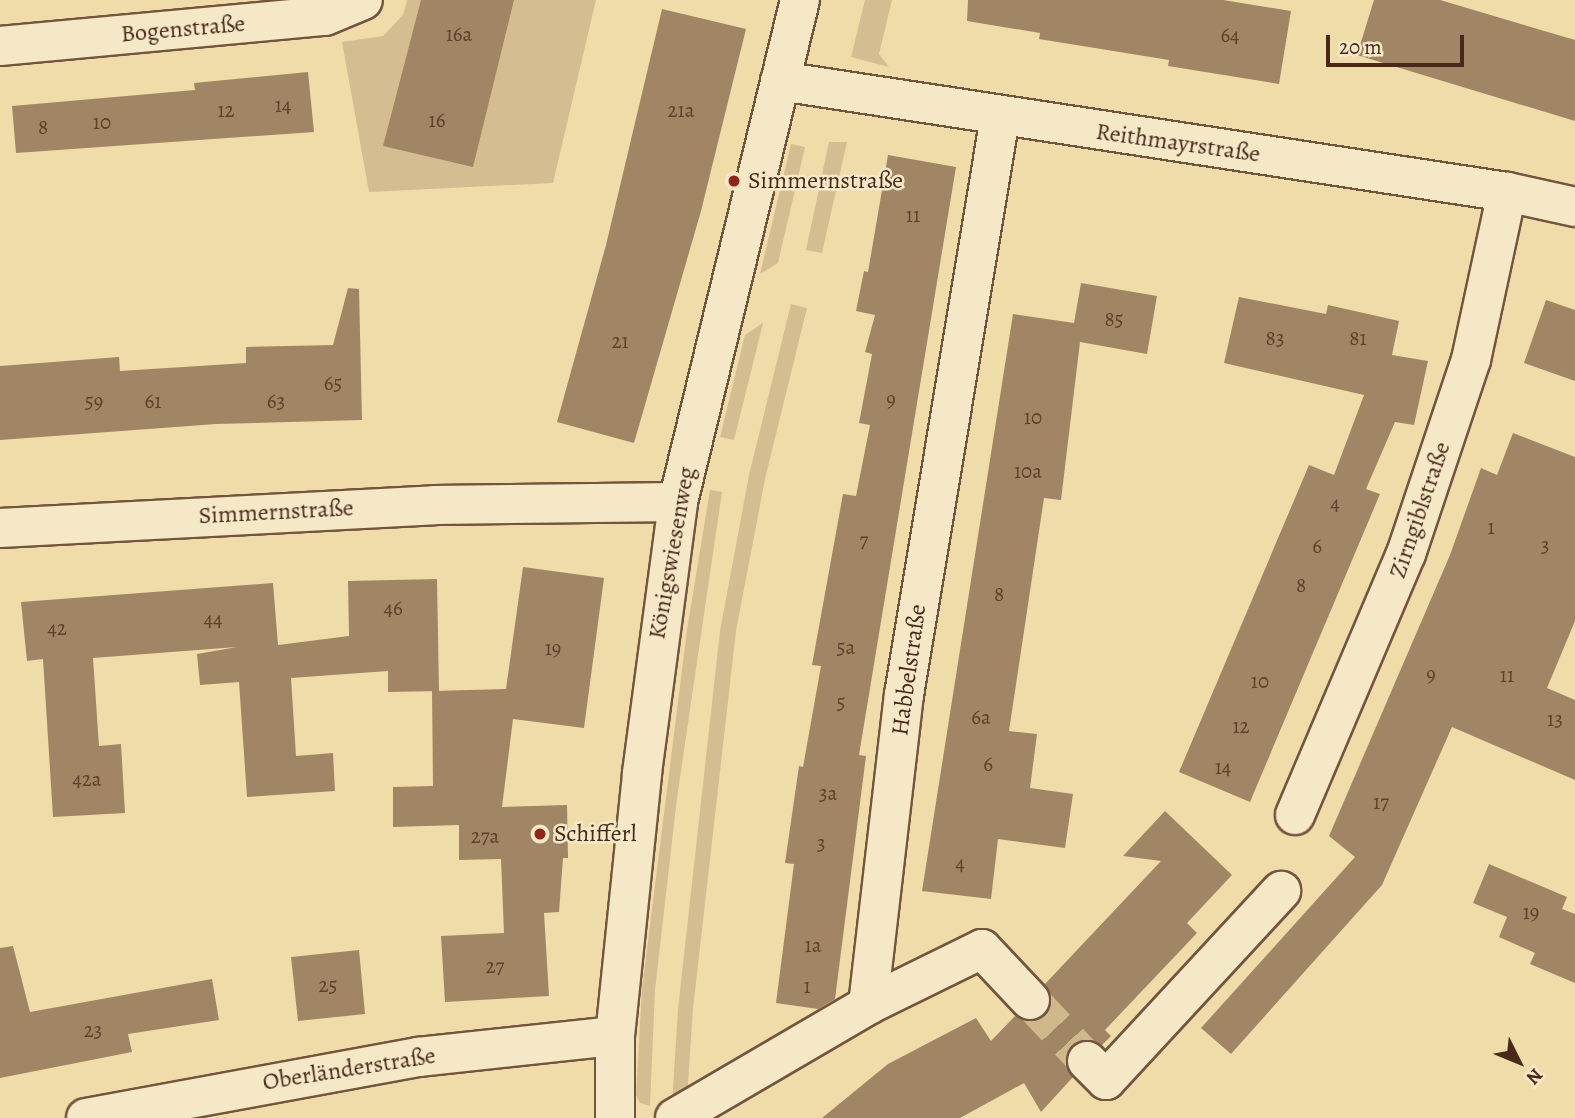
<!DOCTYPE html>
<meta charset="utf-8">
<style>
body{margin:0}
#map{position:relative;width:1575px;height:1118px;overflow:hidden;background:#f0dca9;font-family:Alegreya,serif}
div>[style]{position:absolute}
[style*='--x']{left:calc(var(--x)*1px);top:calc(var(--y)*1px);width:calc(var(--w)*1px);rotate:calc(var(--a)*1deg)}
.green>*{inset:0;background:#d4bd91}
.building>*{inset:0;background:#a08664}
.minor-tunnel>*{height:38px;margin-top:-19px;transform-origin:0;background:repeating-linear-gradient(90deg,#cfb88c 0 38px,transparent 0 57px)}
.roads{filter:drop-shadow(2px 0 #73553e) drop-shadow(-2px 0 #73553e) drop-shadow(0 2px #73553e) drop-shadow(0 -2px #73553e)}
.minor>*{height:38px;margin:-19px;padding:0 19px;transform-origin:19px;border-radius:19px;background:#f5e8c7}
.dots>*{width:19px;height:19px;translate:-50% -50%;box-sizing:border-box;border:4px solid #f5e8c7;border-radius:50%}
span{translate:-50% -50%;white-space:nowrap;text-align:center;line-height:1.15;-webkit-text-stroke:5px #f5e8c7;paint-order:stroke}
.number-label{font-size:21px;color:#5f402c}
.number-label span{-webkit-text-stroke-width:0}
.street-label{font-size:24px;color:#49281a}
.poi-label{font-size:24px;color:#49281a}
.left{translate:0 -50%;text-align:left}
.north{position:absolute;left:1484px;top:1027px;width:70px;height:70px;-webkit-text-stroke:5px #f5e8c7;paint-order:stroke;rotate:133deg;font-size:19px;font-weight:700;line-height:28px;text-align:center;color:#49281a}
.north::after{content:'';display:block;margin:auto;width:24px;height:32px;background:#49281a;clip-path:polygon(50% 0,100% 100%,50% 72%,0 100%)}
.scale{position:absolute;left:1326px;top:35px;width:138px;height:32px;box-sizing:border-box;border:4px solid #49281a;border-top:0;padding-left:9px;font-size:21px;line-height:24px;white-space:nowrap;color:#49281a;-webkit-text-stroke:5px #f5e8c7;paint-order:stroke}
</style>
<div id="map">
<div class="green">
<i style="clip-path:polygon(407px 0,596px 0,553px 183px,369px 192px,342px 42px,383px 36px,403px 15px)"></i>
<i style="clip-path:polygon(865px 0,892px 0,879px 54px,889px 67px,851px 57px)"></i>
<i style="clip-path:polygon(829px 142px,847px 142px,822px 253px,806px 250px)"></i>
<i style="clip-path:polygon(791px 144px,805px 147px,778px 263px,760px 274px)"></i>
<i style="clip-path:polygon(791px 304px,807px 308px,765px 479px,736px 631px,693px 1009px,687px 1098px,672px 1104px,678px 1009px,720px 631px,749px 475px)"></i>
<i style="clip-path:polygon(763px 323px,734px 440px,720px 437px,745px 335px)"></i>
<i style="clip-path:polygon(710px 490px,722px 492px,677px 798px,655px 990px,650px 1106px,640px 1103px,636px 1095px,642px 989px,687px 630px)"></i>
</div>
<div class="building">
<i style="clip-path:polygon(421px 0,514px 0,473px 167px,383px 146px)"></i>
<i style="clip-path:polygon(968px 0,1223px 0,1291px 11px,1279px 84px,1168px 66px,1169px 60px,1039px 39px,1040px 33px,967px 21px)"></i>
<i style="clip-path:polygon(1374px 0,1440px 0,1575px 40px,1575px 121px,1357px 55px)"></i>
<i style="clip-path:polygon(662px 9px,746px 29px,701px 211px,634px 443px,557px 422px,606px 245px)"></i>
<i style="clip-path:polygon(308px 72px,314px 132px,16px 153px,12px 106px,195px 90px,194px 83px)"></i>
<i style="clip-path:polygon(888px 155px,956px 167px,859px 755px,866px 756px,835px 999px,818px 1009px,776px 1003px,794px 864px,785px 863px,799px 766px,803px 767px,821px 666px,812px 665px,843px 494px,856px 496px,870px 425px,859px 423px,872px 354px,865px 352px,875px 315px,856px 311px,864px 271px,868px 272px)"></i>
<i style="clip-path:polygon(1081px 283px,1157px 296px,1147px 354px,1080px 342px,1061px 500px,1044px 498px,1009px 731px,1037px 734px,1030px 788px,1073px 794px,1065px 848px,998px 839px,991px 899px,922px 891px,1013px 314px,1074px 323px)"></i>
<i style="clip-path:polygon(348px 288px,359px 289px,362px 420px,216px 424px,0 440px,0 366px,119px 357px,120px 371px,246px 363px,246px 347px,333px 345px)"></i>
<i style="clip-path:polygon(1239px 297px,1326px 314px,1328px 305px,1399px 321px,1392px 355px,1428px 361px,1414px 425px,1395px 422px,1366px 489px,1380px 494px,1250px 802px,1179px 772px,1309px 465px,1334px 475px,1364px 395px,1224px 363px)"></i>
<i style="clip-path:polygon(1546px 300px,1575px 310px,1575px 381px,1524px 363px)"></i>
<i style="clip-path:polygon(1513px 433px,1575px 457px,1575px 621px,1547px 688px,1575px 700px,1575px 780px,1452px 727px,1382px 885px,1231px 1054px,1201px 1028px,1355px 857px,1329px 836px,1450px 555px,1481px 468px,1497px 475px)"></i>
<i style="clip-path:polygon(523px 567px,604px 578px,584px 728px,513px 719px,502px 807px,567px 805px,568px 858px,563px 858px,559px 912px,544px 913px,549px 996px,445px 1002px,441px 936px,504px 933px,501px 859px,459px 860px,459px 825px,393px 827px,393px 787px,433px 786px,432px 691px,506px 689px)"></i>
<i style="clip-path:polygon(437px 579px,439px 691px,388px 692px,388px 671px,291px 678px,296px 756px,333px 753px,335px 791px,247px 797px,239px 682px,200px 685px,197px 654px,237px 647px,93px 658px,99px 746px,121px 744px,125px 813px,53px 817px,43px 659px,27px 661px,21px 602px,273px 583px,278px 645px,349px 636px,348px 581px)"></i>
<i style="clip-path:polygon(1165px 811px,1232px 875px,1187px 923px,1197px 933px,1105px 1030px,1111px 1036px,1102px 1045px,1082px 1040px,1071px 1046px,1066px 1066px,1073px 1077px,1041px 1112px,1024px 1083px,960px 1118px,822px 1118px,888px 1064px,976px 1018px,991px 1041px,1015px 1016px,1034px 1021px,1044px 1016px,1051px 996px,1045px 984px,1161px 861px,1123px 856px)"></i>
<i style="clip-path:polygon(1489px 864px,1567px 897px,1562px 909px,1575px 914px,1575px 983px,1530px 964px,1535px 953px,1499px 937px,1507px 917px,1473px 903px)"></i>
<i style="clip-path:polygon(13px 946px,30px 1012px,212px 979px,219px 1020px,128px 1034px,132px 1052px,0 1078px,0 948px)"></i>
<i style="clip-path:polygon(359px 950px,365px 1014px,298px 1021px,291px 957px)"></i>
</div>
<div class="minor-tunnel">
<i style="--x:1030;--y:1000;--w:83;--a:46.9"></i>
</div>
<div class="roads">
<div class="minor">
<i style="--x:0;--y:46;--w:326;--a:-5.3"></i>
<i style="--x:325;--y:16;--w:41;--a:-22.8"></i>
<i style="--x:780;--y:81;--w:735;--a:8.68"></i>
<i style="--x:1507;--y:192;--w:70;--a:12.4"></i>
<i style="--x:0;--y:528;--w:435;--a:-3"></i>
<i style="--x:434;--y:505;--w:244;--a:-0.7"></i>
<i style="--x:1295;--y:815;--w:284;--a:-67"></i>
<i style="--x:1406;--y:554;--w:205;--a:-71.5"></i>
<i style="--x:1471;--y:360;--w:172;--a:-77.9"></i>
<i style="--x:868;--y:1005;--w:127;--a:-26.2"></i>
<i style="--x:982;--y:949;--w:70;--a:46.7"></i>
<i style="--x:1087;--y:1061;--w:27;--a:45"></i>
<i style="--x:1106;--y:1080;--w:258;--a:-47.2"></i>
<i style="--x:86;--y:1118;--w:338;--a:-10.4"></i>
<i style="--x:418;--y:1057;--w:198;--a:-6.1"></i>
<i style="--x:615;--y:1118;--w:82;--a:-90"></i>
<i style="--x:615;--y:1036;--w:264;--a:-84.1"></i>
<i style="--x:642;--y:773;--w:273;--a:-82.4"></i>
<i style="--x:678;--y:502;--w:517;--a:-76.34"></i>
<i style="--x:675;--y:1118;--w:224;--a:-30.3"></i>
<i style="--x:868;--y:1005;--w:312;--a:-83.4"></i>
<i style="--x:904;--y:695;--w:586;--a:-80.57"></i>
</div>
</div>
<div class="dots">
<i style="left:734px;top:181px;background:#8f2418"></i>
<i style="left:540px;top:834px;background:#8f2418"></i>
</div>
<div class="number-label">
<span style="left:459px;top:34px">16a</span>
<span style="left:1230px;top:35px">64</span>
<span style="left:283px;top:105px">14</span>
<span style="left:226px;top:110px">12</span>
<span style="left:681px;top:110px">21a</span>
<span style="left:437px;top:120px">16</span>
<span style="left:102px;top:122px">10</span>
<span style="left:43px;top:127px">8</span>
<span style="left:913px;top:215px">11</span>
<span style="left:1114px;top:319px">85</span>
<span style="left:1275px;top:338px">83</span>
<span style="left:1358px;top:338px">81</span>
<span style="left:620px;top:341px">21</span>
<span style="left:333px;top:383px">65</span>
<span style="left:891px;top:399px">9</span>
<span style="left:94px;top:401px">59</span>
<span style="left:153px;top:401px">61</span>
<span style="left:276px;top:401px">63</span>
<span style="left:1033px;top:417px">10</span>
<span style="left:1028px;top:471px">10a</span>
<span style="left:1335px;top:503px">4</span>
<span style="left:1491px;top:527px">1</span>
<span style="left:864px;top:540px">7</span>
<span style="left:1545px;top:545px">3</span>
<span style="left:1317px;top:546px">6</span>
<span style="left:1301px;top:585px">8</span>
<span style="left:999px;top:594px">8</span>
<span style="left:393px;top:608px">46</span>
<span style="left:213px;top:619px">44</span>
<span style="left:57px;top:628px">42</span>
<span style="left:846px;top:647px">5a</span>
<span style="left:553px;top:648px">19</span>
<span style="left:1431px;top:674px">9</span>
<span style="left:1507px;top:675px">11</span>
<span style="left:1260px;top:681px">10</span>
<span style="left:841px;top:702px">5</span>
<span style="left:981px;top:717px">6a</span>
<span style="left:1555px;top:719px">13</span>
<span style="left:1241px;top:726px">12</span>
<span style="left:988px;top:764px">6</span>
<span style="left:1223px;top:767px">14</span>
<span style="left:87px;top:779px">42a</span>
<span style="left:828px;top:793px">3a</span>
<span style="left:1381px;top:802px">17</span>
<span style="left:485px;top:836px">27a</span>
<span style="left:821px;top:843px">3</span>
<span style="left:960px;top:863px">4</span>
<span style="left:1531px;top:912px">19</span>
<span style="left:813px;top:945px">1a</span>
<span style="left:495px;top:966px">27</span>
<span style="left:328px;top:985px">25</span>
<span style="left:807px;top:986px">1</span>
<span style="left:93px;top:1030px">23</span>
</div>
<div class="street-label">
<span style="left:183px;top:29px;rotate:-5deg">Bogenstraße</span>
<span style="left:1178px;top:143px;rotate:8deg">Reithmayrstraße</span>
<span style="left:1420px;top:510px;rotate:-71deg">Zirngiblstraße</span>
<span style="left:276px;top:512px;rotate:-3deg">Simmernstraße</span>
<span style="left:672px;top:553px;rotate:-80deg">Königswiesenweg</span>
<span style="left:909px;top:670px;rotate:-82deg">Habbelstraße</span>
<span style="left:349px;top:1069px;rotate:-9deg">Oberländerstraße</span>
</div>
<div class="poi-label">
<span class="left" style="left:748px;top:181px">Simmernstraße</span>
<span class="left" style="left:554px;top:834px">Schifferl</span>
</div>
<div class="north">N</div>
<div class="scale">20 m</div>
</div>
